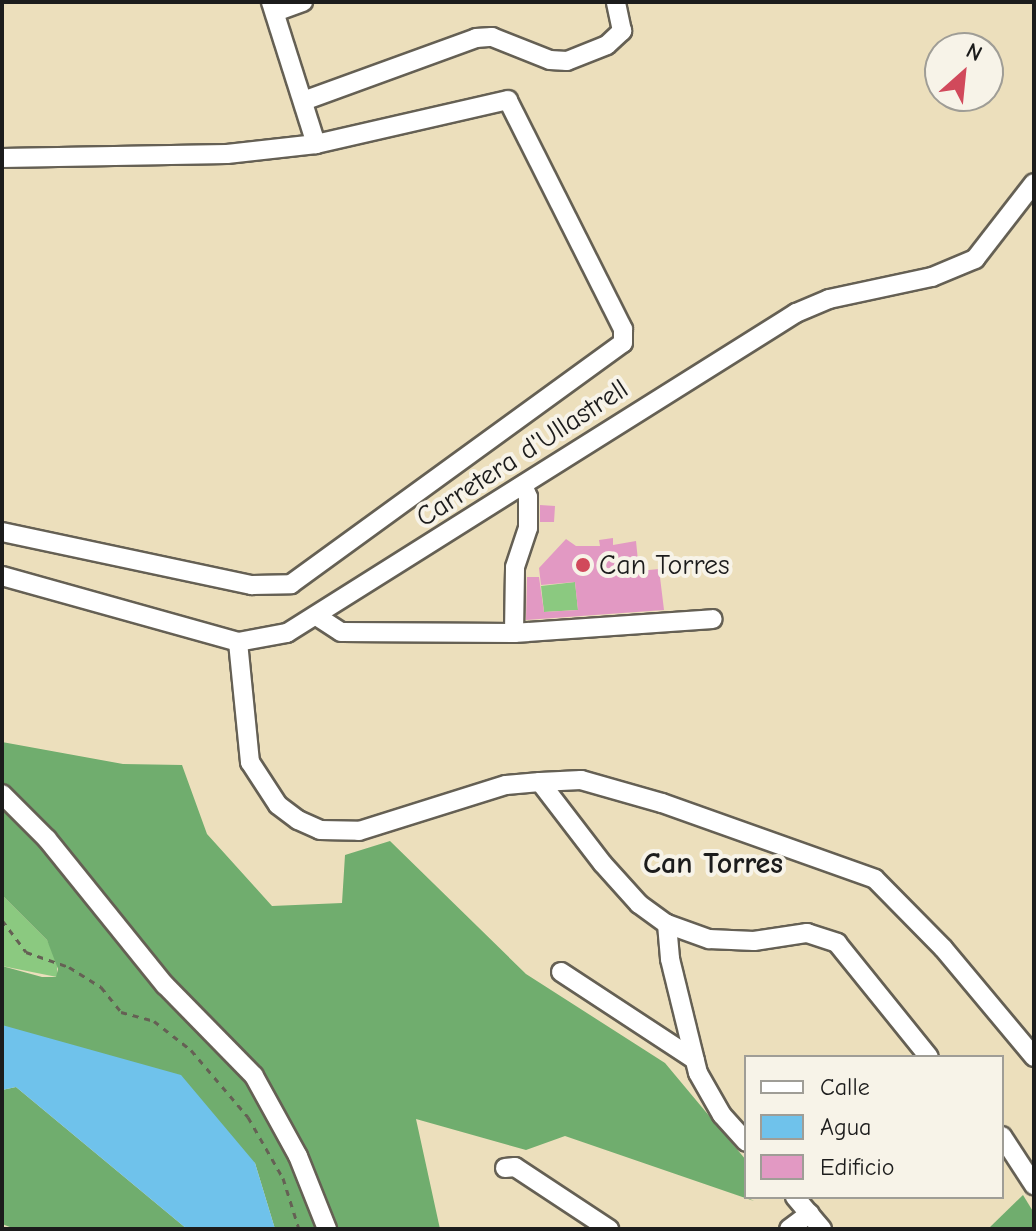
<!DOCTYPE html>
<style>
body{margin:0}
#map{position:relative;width:1036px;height:1231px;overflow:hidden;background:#ecdfbc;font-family:"Comic Neue",sans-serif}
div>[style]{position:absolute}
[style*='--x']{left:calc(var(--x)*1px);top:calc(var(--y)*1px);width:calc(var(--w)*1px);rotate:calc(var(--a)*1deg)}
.green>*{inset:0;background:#8bc980}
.forest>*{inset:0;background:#70ad6e}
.water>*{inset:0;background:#6fc2eb}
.building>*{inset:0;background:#e299c3}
.path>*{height:3px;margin-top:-1.5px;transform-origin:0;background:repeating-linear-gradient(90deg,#656054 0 6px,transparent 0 12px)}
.roads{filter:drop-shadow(2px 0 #656054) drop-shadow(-2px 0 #656054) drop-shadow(0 2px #656054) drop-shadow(0 -2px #656054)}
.minor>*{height:18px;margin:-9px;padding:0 9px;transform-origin:9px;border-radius:9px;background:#fff}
.dots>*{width:22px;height:22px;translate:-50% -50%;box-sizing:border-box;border:4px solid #f7f3e8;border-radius:50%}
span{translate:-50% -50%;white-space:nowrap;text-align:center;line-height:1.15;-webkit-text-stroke:8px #f7f3e8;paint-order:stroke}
.street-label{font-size:28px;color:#1c1c1c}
.poi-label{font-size:28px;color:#1c1c1c}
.left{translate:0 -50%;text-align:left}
.neighbourhood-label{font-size:30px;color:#1c1c1c;font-weight:700}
.frame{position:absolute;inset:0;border:4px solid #1c1c1c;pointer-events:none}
.legend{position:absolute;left:744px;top:1055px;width:260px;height:144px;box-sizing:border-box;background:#f7f3e8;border:2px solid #9f9d96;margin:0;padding:10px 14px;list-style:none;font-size:24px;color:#1c1c1c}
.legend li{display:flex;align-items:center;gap:16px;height:40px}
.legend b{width:40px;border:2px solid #9f9d96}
.north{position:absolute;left:924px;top:32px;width:80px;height:80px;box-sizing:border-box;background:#f7f3e8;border:2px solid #9f9d96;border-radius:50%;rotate:27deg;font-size:22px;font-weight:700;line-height:32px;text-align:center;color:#1c1c1c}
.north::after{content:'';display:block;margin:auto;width:28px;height:36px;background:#d1495b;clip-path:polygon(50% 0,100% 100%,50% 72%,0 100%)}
</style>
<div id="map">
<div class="green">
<i style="clip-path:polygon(575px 582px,578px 610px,544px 612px,541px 586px)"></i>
<i style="clip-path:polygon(2px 895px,47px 940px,57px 959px,57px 977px,2px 966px)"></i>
</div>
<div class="forest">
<i style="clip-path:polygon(2px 742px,123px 764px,182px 765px,207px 834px,272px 906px,342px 903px,345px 855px,390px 841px,526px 974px,665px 1063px,746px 1160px,746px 1197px,754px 1201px,565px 1136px,526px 1150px,416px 1119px,440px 1229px,275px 1229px,255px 1163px,2px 1025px,2px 966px,42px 977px,56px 977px,58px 969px,47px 940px,2px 895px)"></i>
<i style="clip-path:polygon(16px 1087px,187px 1229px,15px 1229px,2px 1224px,2px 1090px)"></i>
<i style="clip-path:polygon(1023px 1195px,1034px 1213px,1034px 1229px,988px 1229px)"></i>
</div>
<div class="water">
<i style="clip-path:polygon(2px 1025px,181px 1075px,255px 1163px,275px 1229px,187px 1229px,16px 1087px,2px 1090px)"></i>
</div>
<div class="building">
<i style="clip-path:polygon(540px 505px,555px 506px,554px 522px,540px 522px)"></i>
<i style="clip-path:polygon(613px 538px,613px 545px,636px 541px,639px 571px,659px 569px,664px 610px,526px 620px,527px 577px,539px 577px,544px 612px,578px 610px,575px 582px,541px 585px,539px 568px,566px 539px,576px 546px,600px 546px,599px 540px)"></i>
</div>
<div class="path">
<i style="--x:2;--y:920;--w:40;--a:53"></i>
<i style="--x:26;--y:952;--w:46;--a:19.2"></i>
<i style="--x:69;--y:967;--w:38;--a:32"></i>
<i style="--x:101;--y:987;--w:32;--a:51"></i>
<i style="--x:121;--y:1012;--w:34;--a:15"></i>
<i style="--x:154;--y:1021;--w:47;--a:38.1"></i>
<i style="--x:191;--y:1050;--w:88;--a:49.6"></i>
<i style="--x:248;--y:1117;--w:70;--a:60.2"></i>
<i style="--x:283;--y:1178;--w:53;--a:72.6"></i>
</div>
<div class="roads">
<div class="minor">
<i style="--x:275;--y:12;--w:30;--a:-20"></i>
<i style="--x:306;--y:100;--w:181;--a:-20"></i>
<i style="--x:476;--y:38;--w:16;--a:-4"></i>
<i style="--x:492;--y:37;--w:62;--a:21.6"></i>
<i style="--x:550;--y:60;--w:17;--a:3"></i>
<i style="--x:567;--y:61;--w:43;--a:-21.8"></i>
<i style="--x:607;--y:45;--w:21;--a:-43"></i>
<i style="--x:622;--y:31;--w:30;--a:-102"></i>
<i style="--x:2;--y:158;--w:225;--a:-1"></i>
<i style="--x:227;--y:154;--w:90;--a:-6.4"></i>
<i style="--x:316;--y:144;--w:149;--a:-107.6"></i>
<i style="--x:2;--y:532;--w:256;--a:12"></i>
<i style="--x:252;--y:585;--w:39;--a:-1"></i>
<i style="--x:291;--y:584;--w:410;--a:-36"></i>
<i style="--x:623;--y:343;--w:14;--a:-90"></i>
<i style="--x:623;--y:329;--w:256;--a:-116.7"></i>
<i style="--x:508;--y:100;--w:197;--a:167.1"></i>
<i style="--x:2;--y:576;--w:245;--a:15.6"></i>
<i style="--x:238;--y:642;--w:50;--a:-10.4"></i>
<i style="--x:287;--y:633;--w:601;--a:-32.16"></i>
<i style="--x:796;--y:313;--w:36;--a:-23"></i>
<i style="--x:829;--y:299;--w:105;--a:-12.1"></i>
<i style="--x:932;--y:277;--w:47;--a:-22.7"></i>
<i style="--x:975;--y:259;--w:96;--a:-52.2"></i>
<i style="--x:318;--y:617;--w:27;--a:33"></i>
<i style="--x:341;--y:632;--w:173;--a:0.3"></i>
<i style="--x:514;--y:633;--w:199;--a:-4"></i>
<i style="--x:514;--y:633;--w:66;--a:-89.1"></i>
<i style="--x:515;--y:567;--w:41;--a:-71.6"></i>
<i style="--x:528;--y:528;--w:31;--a:-90"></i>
<i style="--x:528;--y:497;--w:13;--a:-113"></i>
<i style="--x:238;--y:642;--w:121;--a:84.3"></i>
<i style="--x:250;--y:762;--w:51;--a:56.9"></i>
<i style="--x:278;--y:805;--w:25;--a:37"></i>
<i style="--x:298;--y:820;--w:24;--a:24"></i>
<i style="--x:320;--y:830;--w:39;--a:1"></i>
<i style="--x:359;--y:831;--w:154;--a:-17.4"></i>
<i style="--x:506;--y:785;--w:34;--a:-5"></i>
<i style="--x:540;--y:782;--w:41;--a:-2.8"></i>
<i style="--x:581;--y:780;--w:84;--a:15.9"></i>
<i style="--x:662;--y:803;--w:226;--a:19.6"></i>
<i style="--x:875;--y:879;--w:97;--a:45.4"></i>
<i style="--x:943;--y:948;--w:142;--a:50.1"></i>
<i style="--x:540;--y:782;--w:103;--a:52.5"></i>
<i style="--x:603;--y:864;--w:54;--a:48"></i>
<i style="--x:639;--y:904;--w:34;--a:36"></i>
<i style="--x:667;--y:924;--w:45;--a:19.7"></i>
<i style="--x:709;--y:939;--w:45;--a:2.5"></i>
<i style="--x:754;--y:941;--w:54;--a:-8.6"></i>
<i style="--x:807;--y:933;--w:32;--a:18"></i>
<i style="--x:837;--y:943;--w:146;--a:51.1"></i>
<i style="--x:2;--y:794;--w:64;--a:45"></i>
<i style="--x:47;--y:839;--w:188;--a:51.1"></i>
<i style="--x:165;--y:985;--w:127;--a:45.6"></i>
<i style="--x:254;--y:1076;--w:91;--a:61.2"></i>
<i style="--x:298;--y:1156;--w:79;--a:68.3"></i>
<i style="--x:667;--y:924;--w:35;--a:85"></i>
<i style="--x:670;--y:959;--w:117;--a:76.2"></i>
<i style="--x:698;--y:1073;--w:48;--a:60.3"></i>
<i style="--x:722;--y:1115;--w:36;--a:48"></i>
<i style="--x:561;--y:972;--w:160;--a:33.3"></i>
<i style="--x:1002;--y:1136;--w:59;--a:56.9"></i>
<i style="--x:505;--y:1168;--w:10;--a:-6"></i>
<i style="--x:515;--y:1167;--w:113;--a:33.4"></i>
<i style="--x:795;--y:1197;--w:42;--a:49.8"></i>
<i style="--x:789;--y:1229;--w:26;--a:-37"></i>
</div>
</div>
<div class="dots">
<i style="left:583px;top:565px;background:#d1495b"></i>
</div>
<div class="street-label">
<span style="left:522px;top:453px;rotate:-33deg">Carretera d'Ullastrell</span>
</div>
<div class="poi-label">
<span class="left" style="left:599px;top:565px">Can Torres</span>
</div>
<div class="neighbourhood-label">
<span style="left:713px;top:864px">Can Torres</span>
</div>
<div class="frame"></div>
<ul class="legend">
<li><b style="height:10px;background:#fff"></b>Calle</li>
<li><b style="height:22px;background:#6fc2eb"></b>Agua</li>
<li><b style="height:22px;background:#e299c3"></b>Edificio</li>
</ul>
<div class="north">N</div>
</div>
